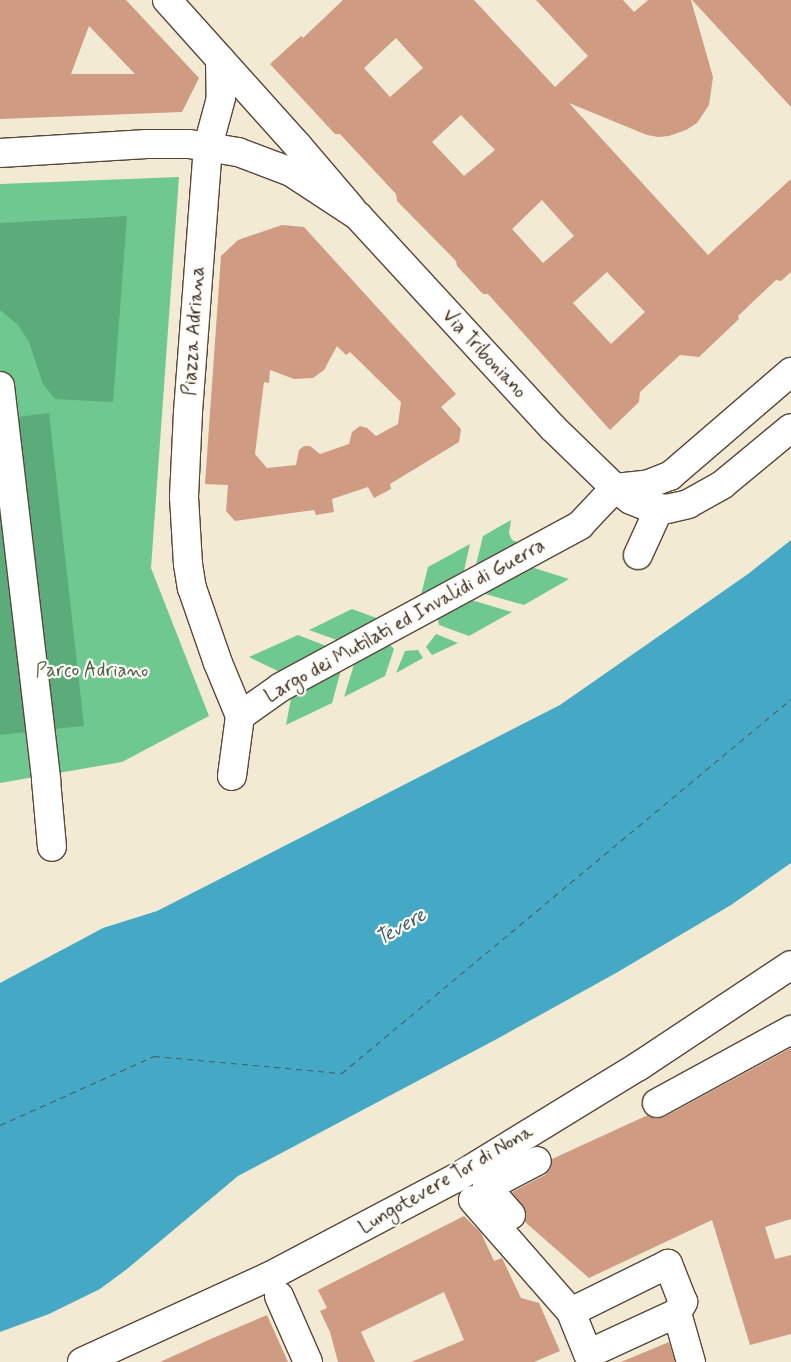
<!DOCTYPE html>
<style>
body{margin:0}
#map{position:relative;width:791px;height:1362px;overflow:hidden;background:#f3ead4;font-family:Mynerve,sans-serif}
div>[style]{position:absolute}
[style*='--x']{left:calc(var(--x)*1px);top:calc(var(--y)*1px);width:calc(var(--w)*1px);rotate:calc(var(--a)*1deg)}
.green>*{inset:0;background:#6fc88f}
.forest>*{inset:0;background:#5bac7a}
.water>*{inset:0;background:#45a9c5}
.ferry>*{height:1px;margin-top:-0.5px;transform-origin:0;background:repeating-linear-gradient(90deg,#3f5d61 0 6px,transparent 0 11px)}
.building>*{inset:0;background:#cf9b83}
.roads{filter:drop-shadow(1px 0 #574739) drop-shadow(-1px 0 #574739) drop-shadow(0 1px #574739) drop-shadow(0 -1px #574739)}
.minor>*{height:28px;margin:-14px;padding:0 14px;transform-origin:14px;border-radius:14px;background:#fff}
.major>*{height:28px;margin:-14px;padding:0 14px;transform-origin:14px;border-radius:14px;background:#fff}
span{translate:-50% -50%;white-space:nowrap;text-align:center;line-height:1.15;-webkit-text-stroke:4.5px #fdfcf7;paint-order:stroke}
.street-label{font-size:19px;color:#3b2a1e}
.park-label{font-size:19px;color:#4d6146}
.water-label{font-size:20px;color:#3f5d61;font-style:italic}
</style>
<div id="map">
<div class="green">
<i style="clip-path:polygon(179px 177px,151px 568px,209px 716px,122px 762px,0 783px,0 184px)"></i>
<i style="clip-path:polygon(511px 520px,509px 533px,512px 540px,522px 544px,473px 577px,483px 536px)"></i>
<i style="clip-path:polygon(470px 544px,461px 584px,430px 601px,421px 595px,428px 567px)"></i>
<i style="clip-path:polygon(528px 566px,569px 579px,524px 605px,482px 593px)"></i>
<i style="clip-path:polygon(468px 599px,512px 612px,469px 636px,439px 625px,437px 615px)"></i>
<i style="clip-path:polygon(352px 609px,379px 619px,348px 644px,309px 630px)"></i>
<i style="clip-path:polygon(436px 634px,458px 643px,432px 655px,426px 647px)"></i>
<i style="clip-path:polygon(298px 635px,334px 649px,286px 675px,249px 657px)"></i>
<i style="clip-path:polygon(388px 643px,394px 649px,385px 676px,344px 697px,356px 658px)"></i>
<i style="clip-path:polygon(418px 650px,423px 658px,396px 673px,405px 651px)"></i>
<i style="clip-path:polygon(343px 663px,332px 703px,286px 725px,293px 688px)"></i>
</div>
<div class="forest">
<i style="clip-path:polygon(127px 216px,113px 402px,55px 399px,43px 384px,29px 342px,18px 325px,0 310px,0 223px)"></i>
<i style="clip-path:polygon(49px 413px,84px 726px,52px 729px,17px 417px)"></i>
<i style="clip-path:polygon(0 493px,27px 732px,0 735px)"></i>
</div>
<div class="water">
<i style="clip-path:polygon(791px 540px,791px 863px,731px 905px,616px 973px,495px 1040px,238px 1176px,127px 1269px,100px 1289px,49px 1314px,0 1332px,0 983px,103px 928px,157px 911px,560px 705px,748px 574px)"></i>
</div>
<div class="ferry">
<i style="--x:0;--y:1125;--w:169;--a:-24.1"></i>
<i style="--x:154;--y:1056;--w:189;--a:5.2"></i>
<i style="--x:342;--y:1073;--w:584;--a:-39.79"></i>
</div>
<div class="building">
<i style="clip-path:polygon(evenodd,0 0,126px 0,199px 78px,182px 112px,0 119px,0 0,89px 26px,135px 74px,71px 74px,89px 26px)"></i>
<i style="clip-path:polygon(evenodd,343px 0,474px 0,555px 87px,588px 56px,536px 0,623px 0,634px 12px,648px 0,691px 0,713px 77px,709px 105px,697px 123px,686px 130px,669px 136px,658px 137px,647px 135px,569px 103px,708px 255px,791px 179px,791px 272px,781px 281px,776px 280px,738px 316px,739px 319px,699px 357px,680px 355px,640px 392px,639px 402px,610px 430px,488px 294px,483px 294px,457px 266px,456px 261px,397px 201px,396px 194px,340px 134px,335px 134px,270px 64px,301px 36px,303px 38px,343px 0,396px 38px,423px 68px,390px 97px,364px 68px,396px 38px,343px 0,461px 115px,495px 150px,464px 176px,432px 142px,461px 115px,343px 0,542px 200px,574px 236px,543px 263px,512px 229px,542px 200px,343px 0,607px 272px,645px 312px,611px 344px,573px 303px,607px 272px)"></i>
<i style="clip-path:polygon(692px 0,791px 0,791px 107px)"></i>
<i style="clip-path:polygon(evenodd,282px 225px,304px 227px,456px 394px,441px 407px,461px 429px,459px 442px,390px 484px,391px 489px,374px 498px,368px 487px,332px 499px,334px 512px,316px 515px,314px 510px,235px 521px,226px 511px,228px 485px,205px 484px,221px 256px,238px 240px,282px 225px,337px 346px,346px 355px,350px 352px,401px 402px,398px 424px,376px 436px,367px 428px,360px 426px,352px 432px,349px 444px,320px 454px,310px 446px,304px 446px,299px 450px,296px 465px,267px 468px,255px 454px,264px 382px,269px 383px,270px 370px,294px 379px,313px 378px,324px 370px,337px 346px)"></i>
<i style="clip-path:polygon(791px 1048px,791px 1219px,765px 1227px,775px 1259px,791px 1255px,791px 1334px,750px 1345px,712px 1220px,589px 1278px,525px 1222px,526px 1212px,512px 1192px,545px 1175px,550px 1169px,552px 1159px,648px 1115px,656px 1119px,664px 1117px)"></i>
<i style="clip-path:polygon(464px 1216px,481px 1233px,494px 1261px,502px 1258px,521px 1298px,539px 1303px,560px 1351px,534px 1362px,411px 1362px,464px 1340px,444px 1292px,361px 1332px,375px 1362px,338px 1362px,330px 1332px,320px 1311px,327px 1308px,318px 1290px)"></i>
<i style="clip-path:polygon(267px 1315px,288px 1362px,160px 1362px,213px 1338px)"></i>
<i style="clip-path:polygon(669px 1342px,675px 1362px,621px 1362px)"></i>
</div>
<div class="roads">
<div class="minor">
<i style="--x:167;--y:0;--w:196;--a:48.1"></i>
<i style="--x:298;--y:146;--w:82;--a:49.5"></i>
<i style="--x:220;--y:59;--w:39;--a:89"></i>
<i style="--x:221;--y:98;--w:50;--a:105.2"></i>
<i style="--x:208;--y:146;--w:267;--a:94.3"></i>
<i style="--x:188;--y:412;--w:85;--a:92.7"></i>
<i style="--x:184;--y:497;--w:67;--a:86.6"></i>
<i style="--x:188;--y:564;--w:24;--a:81"></i>
<i style="--x:192;--y:588;--w:79;--a:70.9"></i>
<i style="--x:218;--y:663;--w:57;--a:67.5"></i>
<i style="--x:0;--y:386;--w:397;--a:83.3"></i>
<i style="--x:46;--y:780;--w:67;--a:84.9"></i>
<i style="--x:638;--y:555;--w:51;--a:-65.5"></i>
<i style="--x:232;--y:776;--w:61;--a:-82.4"></i>
<i style="--x:240;--y:716;--w:50;--a:-35.3"></i>
<i style="--x:281;--y:687;--w:340;--a:-28.4"></i>
<i style="--x:580;--y:525;--w:51;--a:-46.6"></i>
<i style="--x:615;--y:488;--w:20;--a:37"></i>
<i style="--x:631;--y:500;--w:16;--a:22"></i>
<i style="--x:646;--y:506;--w:21;--a:8"></i>
<i style="--x:667;--y:509;--w:22;--a:-13"></i>
<i style="--x:688;--y:504;--w:39;--a:-29"></i>
<i style="--x:722;--y:485;--w:89;--a:-39.6"></i>
<i style="--x:657;--y:1103;--w:153;--a:-28.6"></i>
<i style="--x:473;--y:1200;--w:149;--a:48.8"></i>
<i style="--x:571;--y:1312;--w:45;--a:68"></i>
<i style="--x:588;--y:1354;--w:98;--a:-24.7"></i>
<i style="--x:677;--y:1313;--w:13;--a:-61"></i>
<i style="--x:683;--y:1302;--w:41;--a:-111.5"></i>
<i style="--x:668;--y:1264;--w:108;--a:153.7"></i>
<i style="--x:511;--y:1215;--w:37;--a:-131"></i>
<i style="--x:487;--y:1187;--w:56;--a:-27.5"></i>
<i style="--x:279;--y:1296;--w:72;--a:66.3"></i>
<i style="--x:677;--y:1313;--w:51;--a:74.1"></i>
</div>
<div class="major">
<i style="--x:0;--y:153;--w:147;--a:-3.5"></i>
<i style="--x:147;--y:144;--w:42;--a:0"></i>
<i style="--x:189;--y:144;--w:50;--a:9.3"></i>
<i style="--x:238;--y:152;--w:57;--a:20.7"></i>
<i style="--x:291;--y:172;--w:80;--a:33.3"></i>
<i style="--x:358;--y:216;--w:287;--a:47.4"></i>
<i style="--x:552;--y:427;--w:88;--a:44.1"></i>
<i style="--x:615;--y:488;--w:31;--a:-6"></i>
<i style="--x:646;--y:485;--w:26;--a:-21"></i>
<i style="--x:670;--y:476;--w:160;--a:-40.7"></i>
<i style="--x:82;--y:1362;--w:205;--a:-24.6"></i>
<i style="--x:268;--y:1277;--w:212;--a:-27.8"></i>
<i style="--x:456;--y:1178;--w:215;--a:-31.5"></i>
<i style="--x:639;--y:1066;--w:182;--a:-33.6"></i>
</div>
</div>
<div class="street-label">
<span style="left:194px;top:331px;rotate:-86deg">Piazza Adriana</span>
<span style="left:484px;top:354px;rotate:47deg">Via Triboniano</span>
<span style="left:405px;top:621px;rotate:-29deg">Largo dei Mutilati ed Invalidi di Guerra</span>
<span style="left:446px;top:1180px;rotate:-30deg">Lungotevere Tor di Nona</span>
</div>
<div class="park-label">
<span style="left:92px;top:671px">Parco Adriano</span>
</div>
<div class="water-label">
<span style="left:401px;top:927px;rotate:-30deg">Tevere</span>
</div>
</div>
